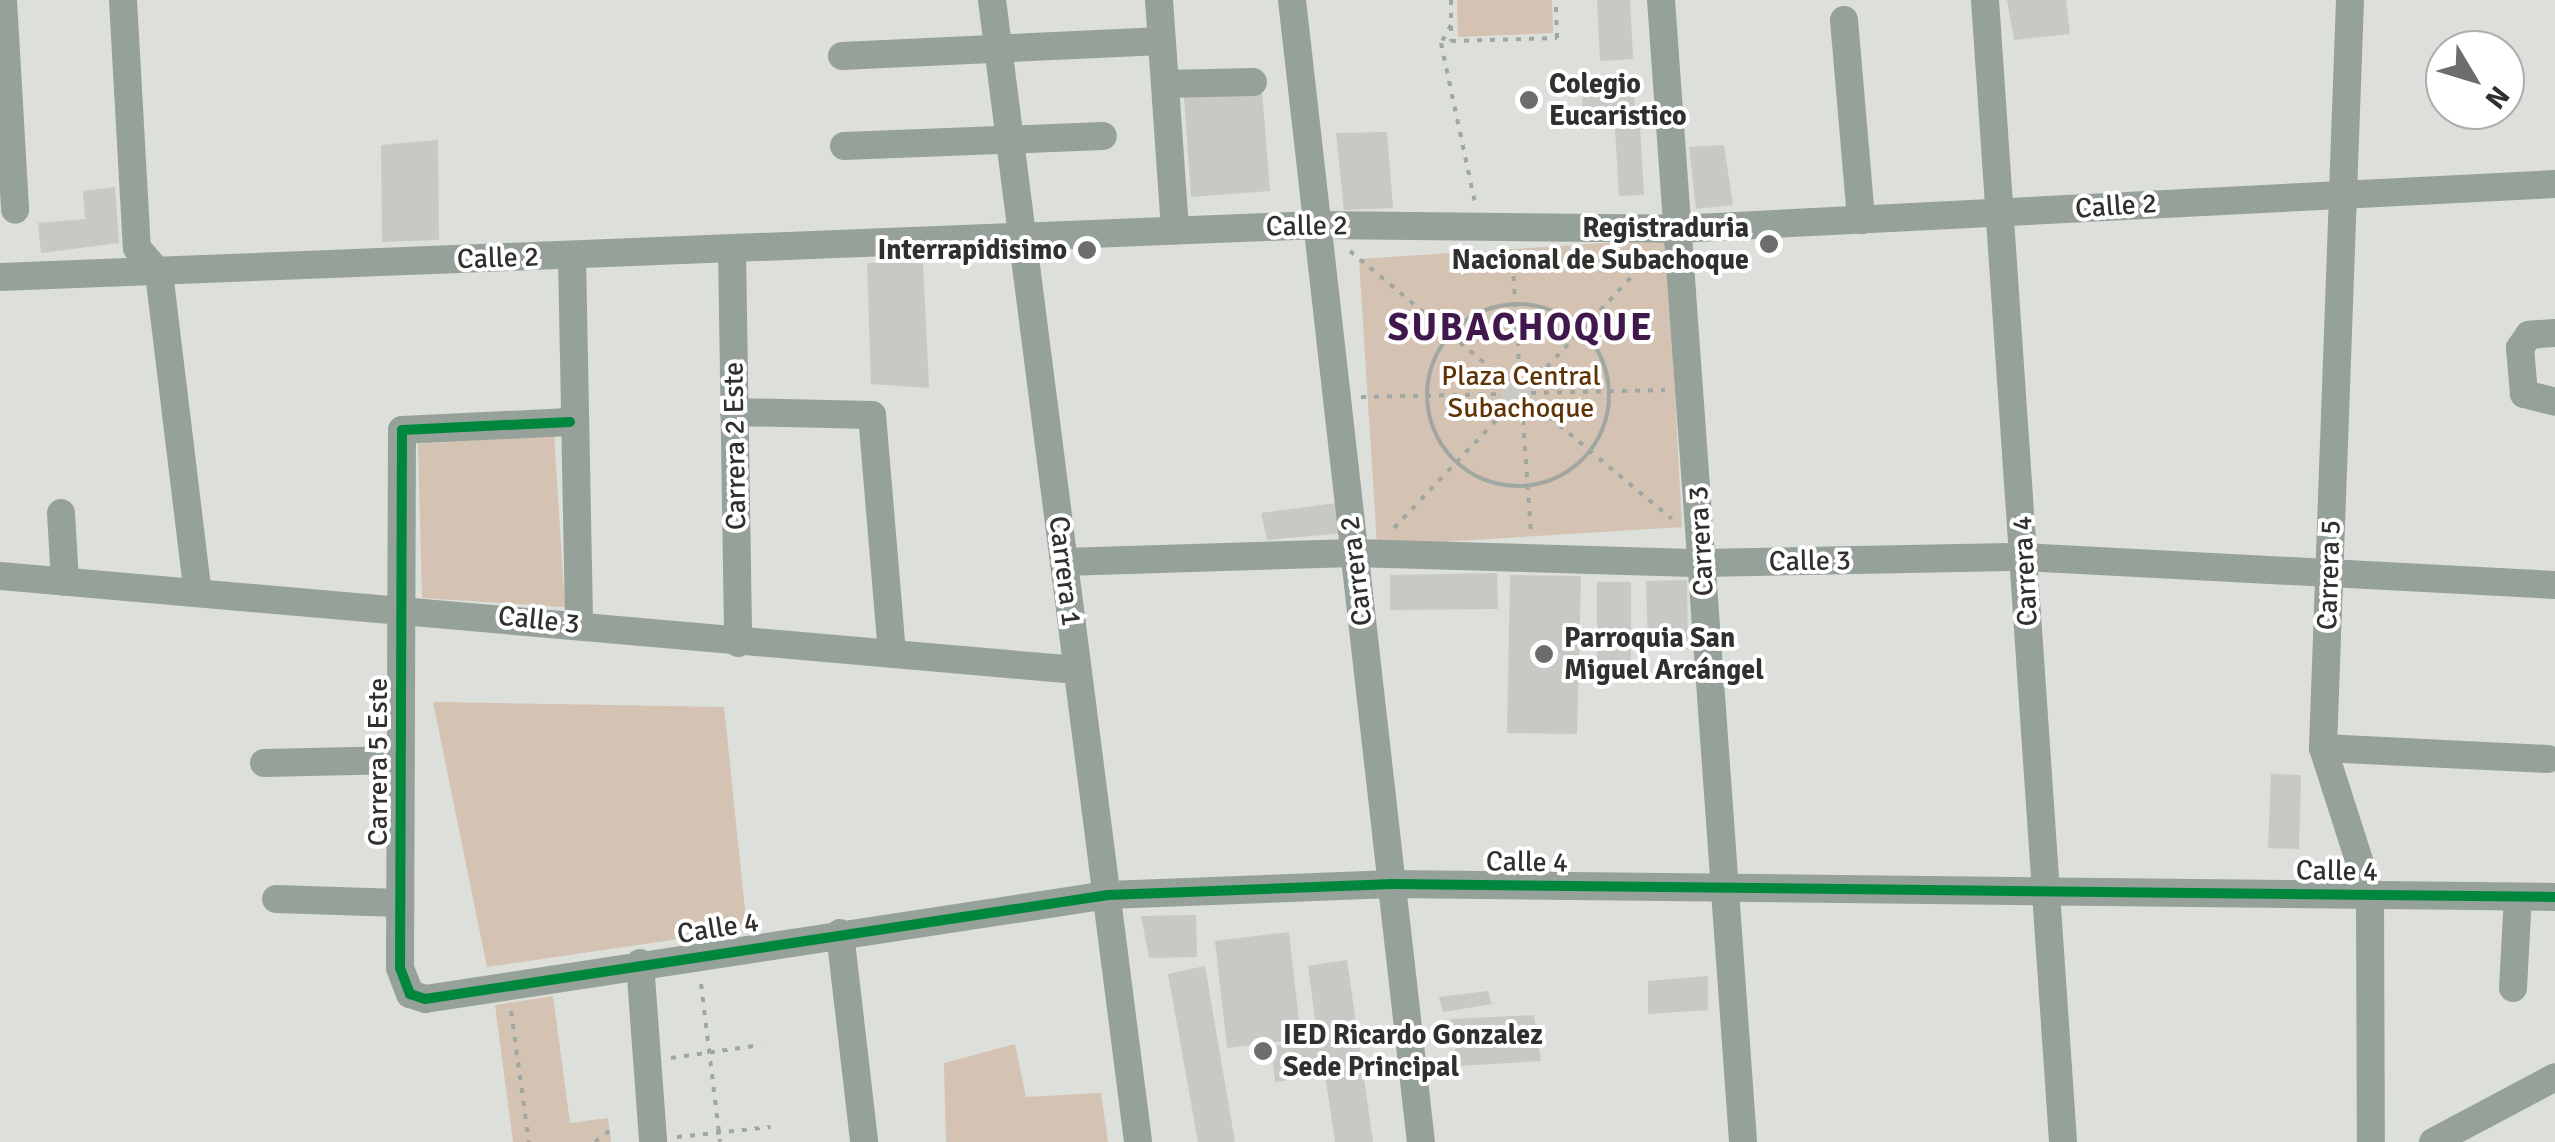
<!DOCTYPE html>
<meta charset="utf-8">
<style>
body{margin:0}
#map{position:relative;width:2555px;height:1142px;overflow:hidden;background:#dddfdb;font-family:Signika,sans-serif}
div>[style]{position:absolute}
[style*='--x']{left:calc(var(--x)*1px);top:calc(var(--y)*1px);width:calc(var(--w)*1px);rotate:calc(var(--a)*1deg)}
.green>*{inset:0;background:#d4c2b3}
.building>*{inset:0;background:#c8c8c5}
.round{border-radius:50%}
.path>*{height:4px;margin-top:-2px;transform-origin:0;background:repeating-linear-gradient(90deg,#a0a7a2 0 5px,transparent 0 13px)}
.path>.ring{margin:-2px;padding:0;box-sizing:content-box;background:none;border:4px solid #a0a7a2;border-radius:50%}
.minor>*{height:28px;margin:-14px;padding:0 14px;transform-origin:14px;border-radius:14px;background:#96a19a}
.cycleway>*{height:10px;margin:-5px;padding:0 5px;transform-origin:5px;border-radius:5px;background:#00873e}
.dots>*{width:28px;height:28px;translate:-50% -50%;box-sizing:border-box;border:5px solid #fff;border-radius:50%}
span{translate:-50% -50%;white-space:nowrap;text-align:center;line-height:1.15;-webkit-text-stroke:8px #fff;paint-order:stroke}
.poi-label{font-size:28px;color:#30312f;font-weight:700}
.left{translate:0 -50%;text-align:left}
.right{translate:-100% -50%;text-align:right}
.street-label{font-size:28px;color:#30312f}
.park-label{font-size:28px;color:#5f3305}
.district-label{font-size:38px;color:#40184c;font-weight:700;letter-spacing:2.5px}
.north{position:absolute;left:2425px;top:30px;width:100px;height:100px;box-sizing:border-box;background:#fff;border:2px solid #acadac;border-radius:50%;rotate:128deg;font-size:28px;font-weight:700;line-height:40px;text-align:center;color:#30312f}
.north::after{content:'';display:block;margin:auto;width:35px;height:45px;background:#6d6e6b;clip-path:polygon(50% 0,100% 100%,50% 72%,0 100%)}
</style>
<div id="map">
<div class="green">
<i style="clip-path:polygon(1457px 0,1552px 0,1553px 33px,1458px 37px)"></i>
<i style="clip-path:polygon(1667px 239px,1682px 527px,1377px 546px,1359px 259px)"></i>
<i style="clip-path:polygon(554px 435px,565px 607px,422px 598px,418px 444px)"></i>
<i style="clip-path:polygon(433px 702px,724px 707px,747px 929px,487px 967px)"></i>
<i style="clip-path:polygon(553px 996px,570px 1123px,608px 1118px,611px 1142px,513px 1142px,495px 1005px)"></i>
<i style="clip-path:polygon(1015px 1044px,1026px 1097px,1101px 1093px,1108px 1142px,946px 1142px,944px 1063px)"></i>
</div>
<div class="building">
<i style="clip-path:polygon(1597px 0,1630px 0,1633px 59px,1600px 61px)"></i>
<i style="clip-path:polygon(2007px 0,2066px 0,2070px 34px,2014px 40px)"></i>
<i style="clip-path:polygon(1633px 80px,1635px 108px,1583px 112px,1582px 84px)"></i>
<i style="clip-path:polygon(1262px 91px,1270px 191px,1191px 197px,1184px 97px)"></i>
<i style="clip-path:polygon(1640px 127px,1644px 195px,1619px 196px,1615px 128px)"></i>
<i style="clip-path:polygon(1387px 132px,1393px 208px,1344px 210px,1336px 133px)"></i>
<i style="clip-path:polygon(438px 140px,439px 240px,382px 242px,381px 145px)"></i>
<i style="clip-path:polygon(1724px 145px,1733px 205px,1696px 209px,1689px 147px)"></i>
<i style="clip-path:polygon(115px 187px,119px 243px,41px 253px,38px 223px,85px 219px,83px 191px)"></i>
<i style="clip-path:polygon(867px 263px,923px 263px,929px 388px,871px 384px)"></i>
<i class="round" style="left:1501px;top:379px;width:30px;height:30px"></i>
<i style="clip-path:polygon(1344px 502px,1345px 533px,1267px 540px,1261px 513px)"></i>
<i style="clip-path:polygon(1497px 573px,1498px 609px,1390px 610px,1390px 575px)"></i>
<i style="clip-path:polygon(1510px 575px,1581px 576px,1577px 734px,1507px 733px)"></i>
<i style="clip-path:polygon(1687px 580px,1688px 649px,1648px 650px,1646px 581px)"></i>
<i style="clip-path:polygon(1597px 582px,1631px 582px,1631px 661px,1597px 661px)"></i>
<i style="clip-path:polygon(2271px 774px,2301px 775px,2299px 849px,2268px 848px)"></i>
<i style="clip-path:polygon(1196px 915px,1197px 957px,1149px 958px,1141px 916px)"></i>
<i style="clip-path:polygon(1289px 932px,1301px 1039px,1227px 1048px,1215px 941px)"></i>
<i style="clip-path:polygon(1347px 960px,1373px 1142px,1335px 1142px,1325px 1075px,1275px 1082px,1271px 1046px,1318px 1041px,1308px 966px)"></i>
<i style="clip-path:polygon(1205px 966px,1235px 1142px,1198px 1142px,1168px 974px)"></i>
<i style="clip-path:polygon(1708px 976px,1708px 1010px,1648px 1014px,1648px 981px)"></i>
<i style="clip-path:polygon(1488px 991px,1492px 1004px,1443px 1012px,1439px 997px)"></i>
<i style="clip-path:polygon(1534px 1015px,1541px 1061px,1458px 1066px,1450px 1019px)"></i>
</div>
<div class="path">
<i style="--x:1451;--y:0;--w:41;--a:90"></i>
<i style="--x:1451;--y:41;--w:106;--a:-1.6"></i>
<i style="--x:1557;--y:38;--w:38;--a:-92"></i>
<i style="--x:1451;--y:25;--w:21;--a:119"></i>
<i style="--x:1441;--y:43;--w:164;--a:78"></i>
<i style="--x:1512;--y:250;--w:130;--a:86.5"></i>
<i style="--x:1350;--y:251;--w:204;--a:39.8"></i>
<i class="ring" style="left:1427px;top:304px;width:178px;height:178px"></i>
<i style="--x:1529;--y:386;--w:180;--a:-46.8"></i>
<i style="--x:1531;--y:393;--w:134;--a:-1.3"></i>
<i style="--x:1361;--y:397;--w:140;--a:-1.2"></i>
<i style="--x:1529;--y:400;--w:186;--a:39.8"></i>
<i style="--x:1522;--y:407;--w:126;--a:85.9"></i>
<i style="--x:1394;--y:528;--w:167;--a:-46.5"></i>
<i style="--x:701;--y:984;--w:159;--a:83.1"></i>
<i style="--x:511;--y:1011;--w:132;--a:82.2"></i>
<i style="--x:671;--y:1058;--w:91;--a:-8.2"></i>
<i style="--x:677;--y:1137;--w:94;--a:-6.1"></i>
<i style="--x:595;--y:1142;--w:24;--a:-38"></i>
</div>
<div class="minor">
<i style="--x:3;--y:0;--w:210;--a:86.7"></i>
<i style="--x:123;--y:0;--w:248;--a:86.8"></i>
<i style="--x:137;--y:248;--w:33;--a:49"></i>
<i style="--x:159;--y:273;--w:322;--a:83.1"></i>
<i style="--x:992;--y:0;--w:1151;--a:82.71"></i>
<i style="--x:1159;--y:0;--w:231;--a:86"></i>
<i style="--x:1292;--y:0;--w:1149;--a:83.56"></i>
<i style="--x:1661;--y:0;--w:1145;--a:85.89"></i>
<i style="--x:1985;--y:0;--w:1145;--a:86.09"></i>
<i style="--x:2350;--y:0;--w:748;--a:92.07"></i>
<i style="--x:2323;--y:748;--w:153;--a:72.2"></i>
<i style="--x:2370;--y:894;--w:248;--a:89.8"></i>
<i style="--x:1844;--y:20;--w:201;--a:85.1"></i>
<i style="--x:842;--y:56;--w:320;--a:-2.7"></i>
<i style="--x:1165;--y:84;--w:88;--a:-1.3"></i>
<i style="--x:844;--y:146;--w:259;--a:-2.2"></i>
<i style="--x:732;--y:249;--w:394;--a:89.1"></i>
<i style="--x:572;--y:255;--w:369;--a:88.9"></i>
<i style="--x:0;--y:277;--w:1321;--a:-2.26"></i>
<i style="--x:1320;--y:225;--w:357;--a:0.6"></i>
<i style="--x:1677;--y:229;--w:879;--a:-2.93"></i>
<i style="--x:2555;--y:333;--w:26;--a:176"></i>
<i style="--x:2529;--y:335;--w:16;--a:125"></i>
<i style="--x:2520;--y:348;--w:46;--a:85"></i>
<i style="--x:2524;--y:394;--w:32;--a:14"></i>
<i style="--x:734;--y:412;--w:138;--a:1.2"></i>
<i style="--x:872;--y:415;--w:239;--a:85.2"></i>
<i style="--x:570;--y:422;--w:168;--a:177.3"></i>
<i style="--x:402;--y:430;--w:538;--a:90.21"></i>
<i style="--x:400;--y:968;--w:28;--a:69"></i>
<i style="--x:410;--y:994;--w:16;--a:18"></i>
<i style="--x:425;--y:999;--w:691;--a:-8.66"></i>
<i style="--x:1108;--y:895;--w:285;--a:-2.2"></i>
<i style="--x:1393;--y:884;--w:1162;--a:0.64"></i>
<i style="--x:61;--y:513;--w:69;--a:86.7"></i>
<i style="--x:1064;--y:562;--w:290;--a:-1.8"></i>
<i style="--x:1354;--y:553;--w:347;--a:1.7"></i>
<i style="--x:1701;--y:563;--w:323;--a:-1.1"></i>
<i style="--x:2024;--y:557;--w:532;--a:3.02"></i>
<i style="--x:0;--y:576;--w:1081;--a:4.99"></i>
<i style="--x:2323;--y:748;--w:225;--a:2.8"></i>
<i style="--x:264;--y:763;--w:136;--a:-1.3"></i>
<i style="--x:276;--y:899;--w:124;--a:1.8"></i>
<i style="--x:840;--y:933;--w:210;--a:83.4"></i>
<i style="--x:640;--y:963;--w:179;--a:85.8"></i>
<i style="--x:2513;--y:988;--w:91;--a:-86.9"></i>
<i style="--x:2433;--y:1142;--w:138;--a:-28"></i>
</div>
<div class="cycleway">
<i style="--x:570;--y:422;--w:168;--a:177.3"></i>
<i style="--x:402;--y:430;--w:538;--a:90.21"></i>
<i style="--x:400;--y:968;--w:28;--a:69"></i>
<i style="--x:410;--y:994;--w:16;--a:18"></i>
<i style="--x:425;--y:999;--w:691;--a:-8.66"></i>
<i style="--x:1108;--y:895;--w:285;--a:-2.2"></i>
<i style="--x:1393;--y:884;--w:1162;--a:0.64"></i>
</div>
<div class="dots">
<i style="left:1529px;top:100px;background:#6d6e6b"></i>
<i style="left:1769px;top:244px;background:#6d6e6b"></i>
<i style="left:1087px;top:250px;background:#6d6e6b"></i>
<i style="left:1544px;top:654px;background:#6d6e6b"></i>
<i style="left:1263px;top:1051px;background:#6d6e6b"></i>
</div>
<div class="poi-label">
<span class="left" style="left:1549px;top:100px">Colegio<br>Eucaristico</span>
<span class="right" style="left:1749px;top:244px">Registraduria<br>Nacional de Subachoque</span>
<span class="right" style="left:1067px;top:250px">Interrapidisimo</span>
<span class="left" style="left:1564px;top:654px">Parroquia San<br>Miguel Arcángel</span>
<span class="left" style="left:1283px;top:1051px">IED Ricardo Gonzalez<br>Sede Principal</span>
</div>
<div class="street-label">
<span style="left:2116px;top:206px;rotate:-4deg">Calle 2</span>
<span style="left:1307px;top:226px;rotate:-1deg">Calle 2</span>
<span style="left:498px;top:258px;rotate:-2deg">Calle 2</span>
<span style="left:735px;top:446px;rotate:-91deg">Carrera 2 Este</span>
<span style="left:1701px;top:541px;rotate:-93deg">Carrera 3</span>
<span style="left:1810px;top:561px;rotate:-1deg">Calle 3</span>
<span style="left:1065px;top:571px;rotate:83deg">Carrera 1</span>
<span style="left:1356px;top:571px;rotate:-97deg">Carrera 2</span>
<span style="left:2025px;top:571px;rotate:-93deg">Carrera 4</span>
<span style="left:2329px;top:575px;rotate:-88deg">Carrera 5</span>
<span style="left:539px;top:620px;rotate:6deg">Calle 3</span>
<span style="left:378px;top:762px;rotate:-90deg">Carrera 5 Este</span>
<span style="left:1527px;top:862px;rotate:1deg">Calle 4</span>
<span style="left:2337px;top:871px;rotate:1deg">Calle 4</span>
<span style="left:718px;top:928px;rotate:-9deg">Calle 4</span>
</div>
<div class="park-label">
<span style="left:1521px;top:392px">Plaza Central<br>Subachoque</span>
</div>
<div class="district-label">
<span style="left:1521px;top:328px">SUBACHOQUE</span>
</div>
<div class="north">N</div>
</div>
